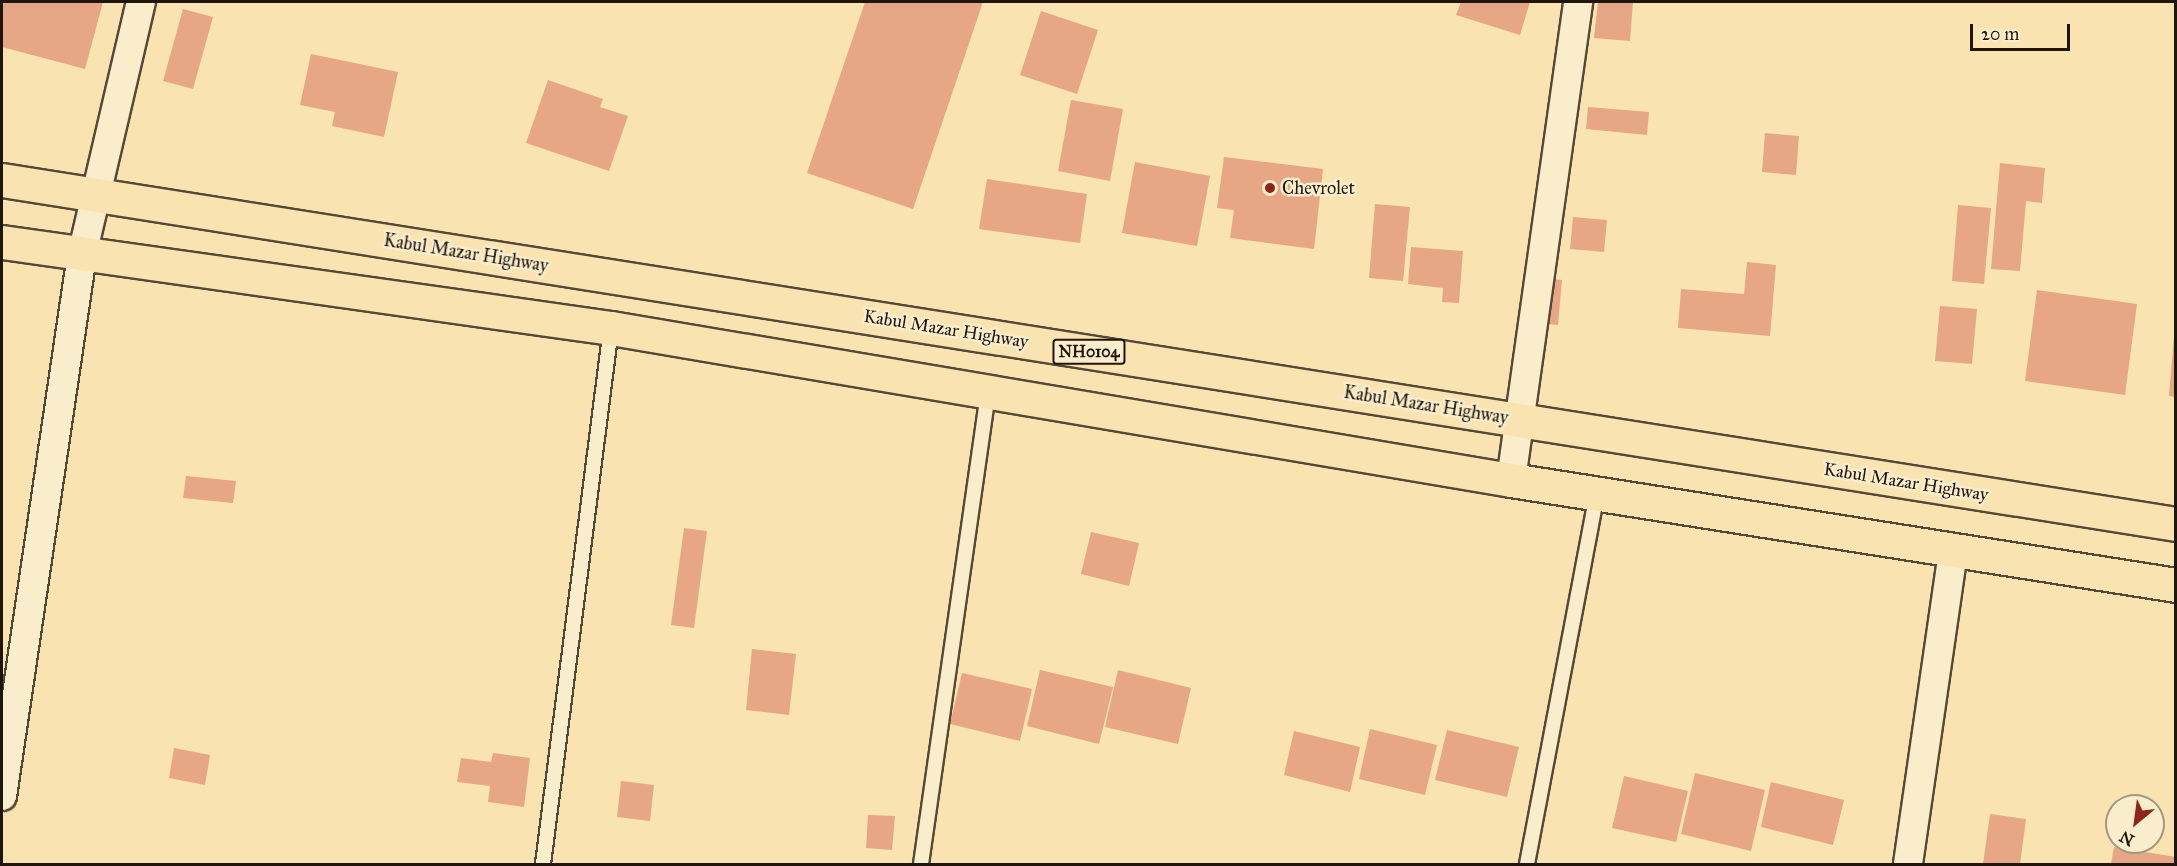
<!DOCTYPE html>
<style>
body{margin:0}
#map{position:relative;width:2177px;height:866px;overflow:hidden;background:#f8e3b1;font-family:"IM FELL Great Primer",serif}
div>[style]{position:absolute}
[style*='--x']{left:calc(var(--x)*1px);top:calc(var(--y)*1px);width:calc(var(--w)*1px);rotate:calc(var(--a)*1deg)}
.building>*{inset:0;background:#e7a784}
.roads{filter:drop-shadow(2px 0 #564836) drop-shadow(-2px 0 #564836) drop-shadow(0 2px #564836) drop-shadow(0 -2px #564836)}
.lane>*{height:14px;margin:-7px;padding:0 7px;transform-origin:7px;border-radius:7px;background:#faedcc}
.street>*{height:28px;margin:-14px;padding:0 14px;transform-origin:14px;border-radius:14px;background:#faedcc}
.highway>*{height:33px;margin:-16.5px;padding:0 16.5px;transform-origin:16.5px;border-radius:16.5px;background:#f8e3b1}
.dots>*{width:16px;height:16px;translate:-50% -50%;box-sizing:border-box;border:3px solid #faedcc;border-radius:50%}
span{translate:-50% -50%;white-space:nowrap;text-align:center;line-height:1.15;-webkit-text-stroke:5px #faedcc;paint-order:stroke}
.shield-label span{padding:2px 4px;background:#faedcc;border:2px solid;border-radius:4px;-webkit-text-stroke-width:0}
.shield-label{font-size:16px;color:#20150d;font-weight:700}
.poi-label{font-size:18px;color:#20150d}
.left{translate:0 -50%;text-align:left}
.street-label{font-size:18px;color:#20150d}
.frame{position:absolute;inset:0;border:3px solid #20150d;pointer-events:none}
.north{position:absolute;left:2105px;top:794px;width:60px;height:60px;box-sizing:border-box;background:#faedcc;border:2px solid #a39780;border-radius:50%;rotate:209deg;font-size:16px;font-weight:700;line-height:24px;text-align:center;color:#20150d}
.north::after{content:'';display:block;margin:auto;width:21px;height:27px;background:#8f2418;clip-path:polygon(50% 0,100% 100%,50% 72%,0 100%)}
.scale{position:absolute;left:1970px;top:24px;width:100px;height:27px;box-sizing:border-box;border:3px solid #20150d;border-top:0;padding-left:8px;font-size:18px;line-height:21px;white-space:nowrap;color:#20150d;-webkit-text-stroke:4px #faedcc;paint-order:stroke}
</style>
<div id="map">
<div class="building">
<i style="clip-path:polygon(2px 2px,103px 2px,85px 69px,2px 47px)"></i>
<i style="clip-path:polygon(865px 2px,983px 2px,913px 209px,807px 173px)"></i>
<i style="clip-path:polygon(1461px 2px,1530px 2px,1520px 35px,1456px 15px)"></i>
<i style="clip-path:polygon(1598px 2px,1633px 2px,1630px 41px,1594px 38px)"></i>
<i style="clip-path:polygon(183px 9px,213px 17px,193px 89px,163px 81px)"></i>
<i style="clip-path:polygon(1041px 11px,1098px 30px,1077px 94px,1020px 75px)"></i>
<i style="clip-path:polygon(311px 54px,398px 72px,384px 137px,332px 126px,335px 112px,300px 105px)"></i>
<i style="clip-path:polygon(548px 80px,603px 99px,600px 107px,628px 116px,609px 171px,526px 143px)"></i>
<i style="clip-path:polygon(1071px 100px,1123px 109px,1110px 181px,1058px 171px)"></i>
<i style="clip-path:polygon(1588px 107px,1649px 112px,1647px 135px,1586px 129px)"></i>
<i style="clip-path:polygon(1765px 133px,1799px 136px,1796px 175px,1762px 172px)"></i>
<i style="clip-path:polygon(1224px 157px,1323px 169px,1314px 249px,1230px 238px,1234px 210px,1217px 208px)"></i>
<i style="clip-path:polygon(1135px 162px,1210px 176px,1197px 246px,1122px 233px)"></i>
<i style="clip-path:polygon(2000px 163px,2045px 168px,2042px 203px,2026px 201px,2020px 271px,1991px 269px)"></i>
<i style="clip-path:polygon(987px 179px,1087px 194px,1080px 243px,979px 229px)"></i>
<i style="clip-path:polygon(1375px 204px,1410px 207px,1403px 281px,1369px 278px)"></i>
<i style="clip-path:polygon(1958px 205px,1991px 208px,1984px 284px,1952px 281px)"></i>
<i style="clip-path:polygon(1573px 217px,1607px 220px,1604px 252px,1570px 249px)"></i>
<i style="clip-path:polygon(1411px 247px,1463px 251px,1459px 303px,1442px 302px,1443px 288px,1408px 284px)"></i>
<i style="clip-path:polygon(1747px 262px,1776px 265px,1770px 336px,1678px 328px,1681px 289px,1744px 294px)"></i>
<i style="clip-path:polygon(1541px 278px,1562px 280px,1558px 325px,1537px 323px)"></i>
<i style="clip-path:polygon(2037px 290px,2137px 304px,2125px 395px,2025px 381px)"></i>
<i style="clip-path:polygon(1940px 306px,1977px 309px,1972px 364px,1935px 361px)"></i>
<i style="clip-path:polygon(2174px 337px,2176px 337px,2176px 397px,2169px 396px)"></i>
<i style="clip-path:polygon(186px 476px,236px 481px,233px 503px,183px 498px)"></i>
<i style="clip-path:polygon(684px 528px,707px 531px,694px 628px,671px 625px)"></i>
<i style="clip-path:polygon(1091px 532px,1139px 543px,1129px 586px,1081px 574px)"></i>
<i style="clip-path:polygon(752px 649px,796px 654px,789px 715px,746px 710px)"></i>
<i style="clip-path:polygon(1040px 670px,1113px 687px,1099px 744px,1027px 726px)"></i>
<i style="clip-path:polygon(1118px 670px,1191px 688px,1178px 744px,1105px 727px)"></i>
<i style="clip-path:polygon(962px 673px,1032px 689px,1020px 741px,950px 724px)"></i>
<i style="clip-path:polygon(1370px 729px,1437px 745px,1425px 795px,1359px 779px)"></i>
<i style="clip-path:polygon(1447px 730px,1519px 747px,1507px 797px,1435px 780px)"></i>
<i style="clip-path:polygon(1294px 731px,1360px 747px,1350px 792px,1284px 775px)"></i>
<i style="clip-path:polygon(174px 748px,210px 755px,205px 785px,169px 778px)"></i>
<i style="clip-path:polygon(493px 753px,530px 758px,524px 807px,488px 802px,490px 786px,457px 782px,461px 758px,491px 762px)"></i>
<i style="clip-path:polygon(1695px 773px,1765px 790px,1751px 851px,1681px 834px)"></i>
<i style="clip-path:polygon(1624px 776px,1688px 791px,1676px 842px,1612px 828px)"></i>
<i style="clip-path:polygon(621px 781px,654px 785px,650px 821px,617px 817px)"></i>
<i style="clip-path:polygon(1771px 782px,1844px 800px,1833px 845px,1761px 827px)"></i>
<i style="clip-path:polygon(1990px 814px,2026px 819px,2020px 864px,1983px 864px)"></i>
<i style="clip-path:polygon(868px 815px,895px 816px,892px 850px,866px 848px)"></i>
<i style="clip-path:polygon(2114px 847px,2176px 857px,2176px 864px,2111px 864px)"></i>
</div>
<div class="roads">
<div class="lane">
<i style="--x:543;--y:864;--w:540;--a:-82.77"></i>
<i style="--x:921;--y:864;--w:477;--a:-81.9"></i>
<i style="--x:1527;--y:864;--w:377;--a:-79.3"></i>
</div>
<div class="street">
<i style="--x:1511;--y:480;--w:483;--a:-82"></i>
<i style="--x:2;--y:796;--w:547;--a:-81.59"></i>
<i style="--x:82;--y:255;--w:260;--a:-76.9"></i>
<i style="--x:1908;--y:864;--w:317;--a:-81.8"></i>
</div>
<div class="highway">
<i style="--x:2;--y:180;--w:2201;--a:8.99"></i>
<i style="--x:2;--y:242;--w:615;--a:8.04"></i>
<i style="--x:611;--y:328;--w:913;--a:9.59"></i>
<i style="--x:1511;--y:480;--w:673;--a:8.97"></i>
</div>
</div>
<div class="dots">
<i style="left:1270px;top:188px;background:#8f2418"></i>
</div>
<div class="shield-label">
<span style="left:1089px;top:352px">NH0104</span>
</div>
<div class="poi-label">
<span class="left" style="left:1282px;top:188px">Chevrolet</span>
</div>
<div class="street-label">
<span style="left:466px;top:253px;rotate:9deg">Kabul Mazar Highway</span>
<span style="left:946px;top:329px;rotate:9deg">Kabul Mazar Highway</span>
<span style="left:1426px;top:405px;rotate:9deg">Kabul Mazar Highway</span>
<span style="left:1906px;top:482px;rotate:9deg">Kabul Mazar Highway</span>
</div>
<div class="frame"></div>
<div class="north">N</div>
<div class="scale">20 m</div>
</div>
